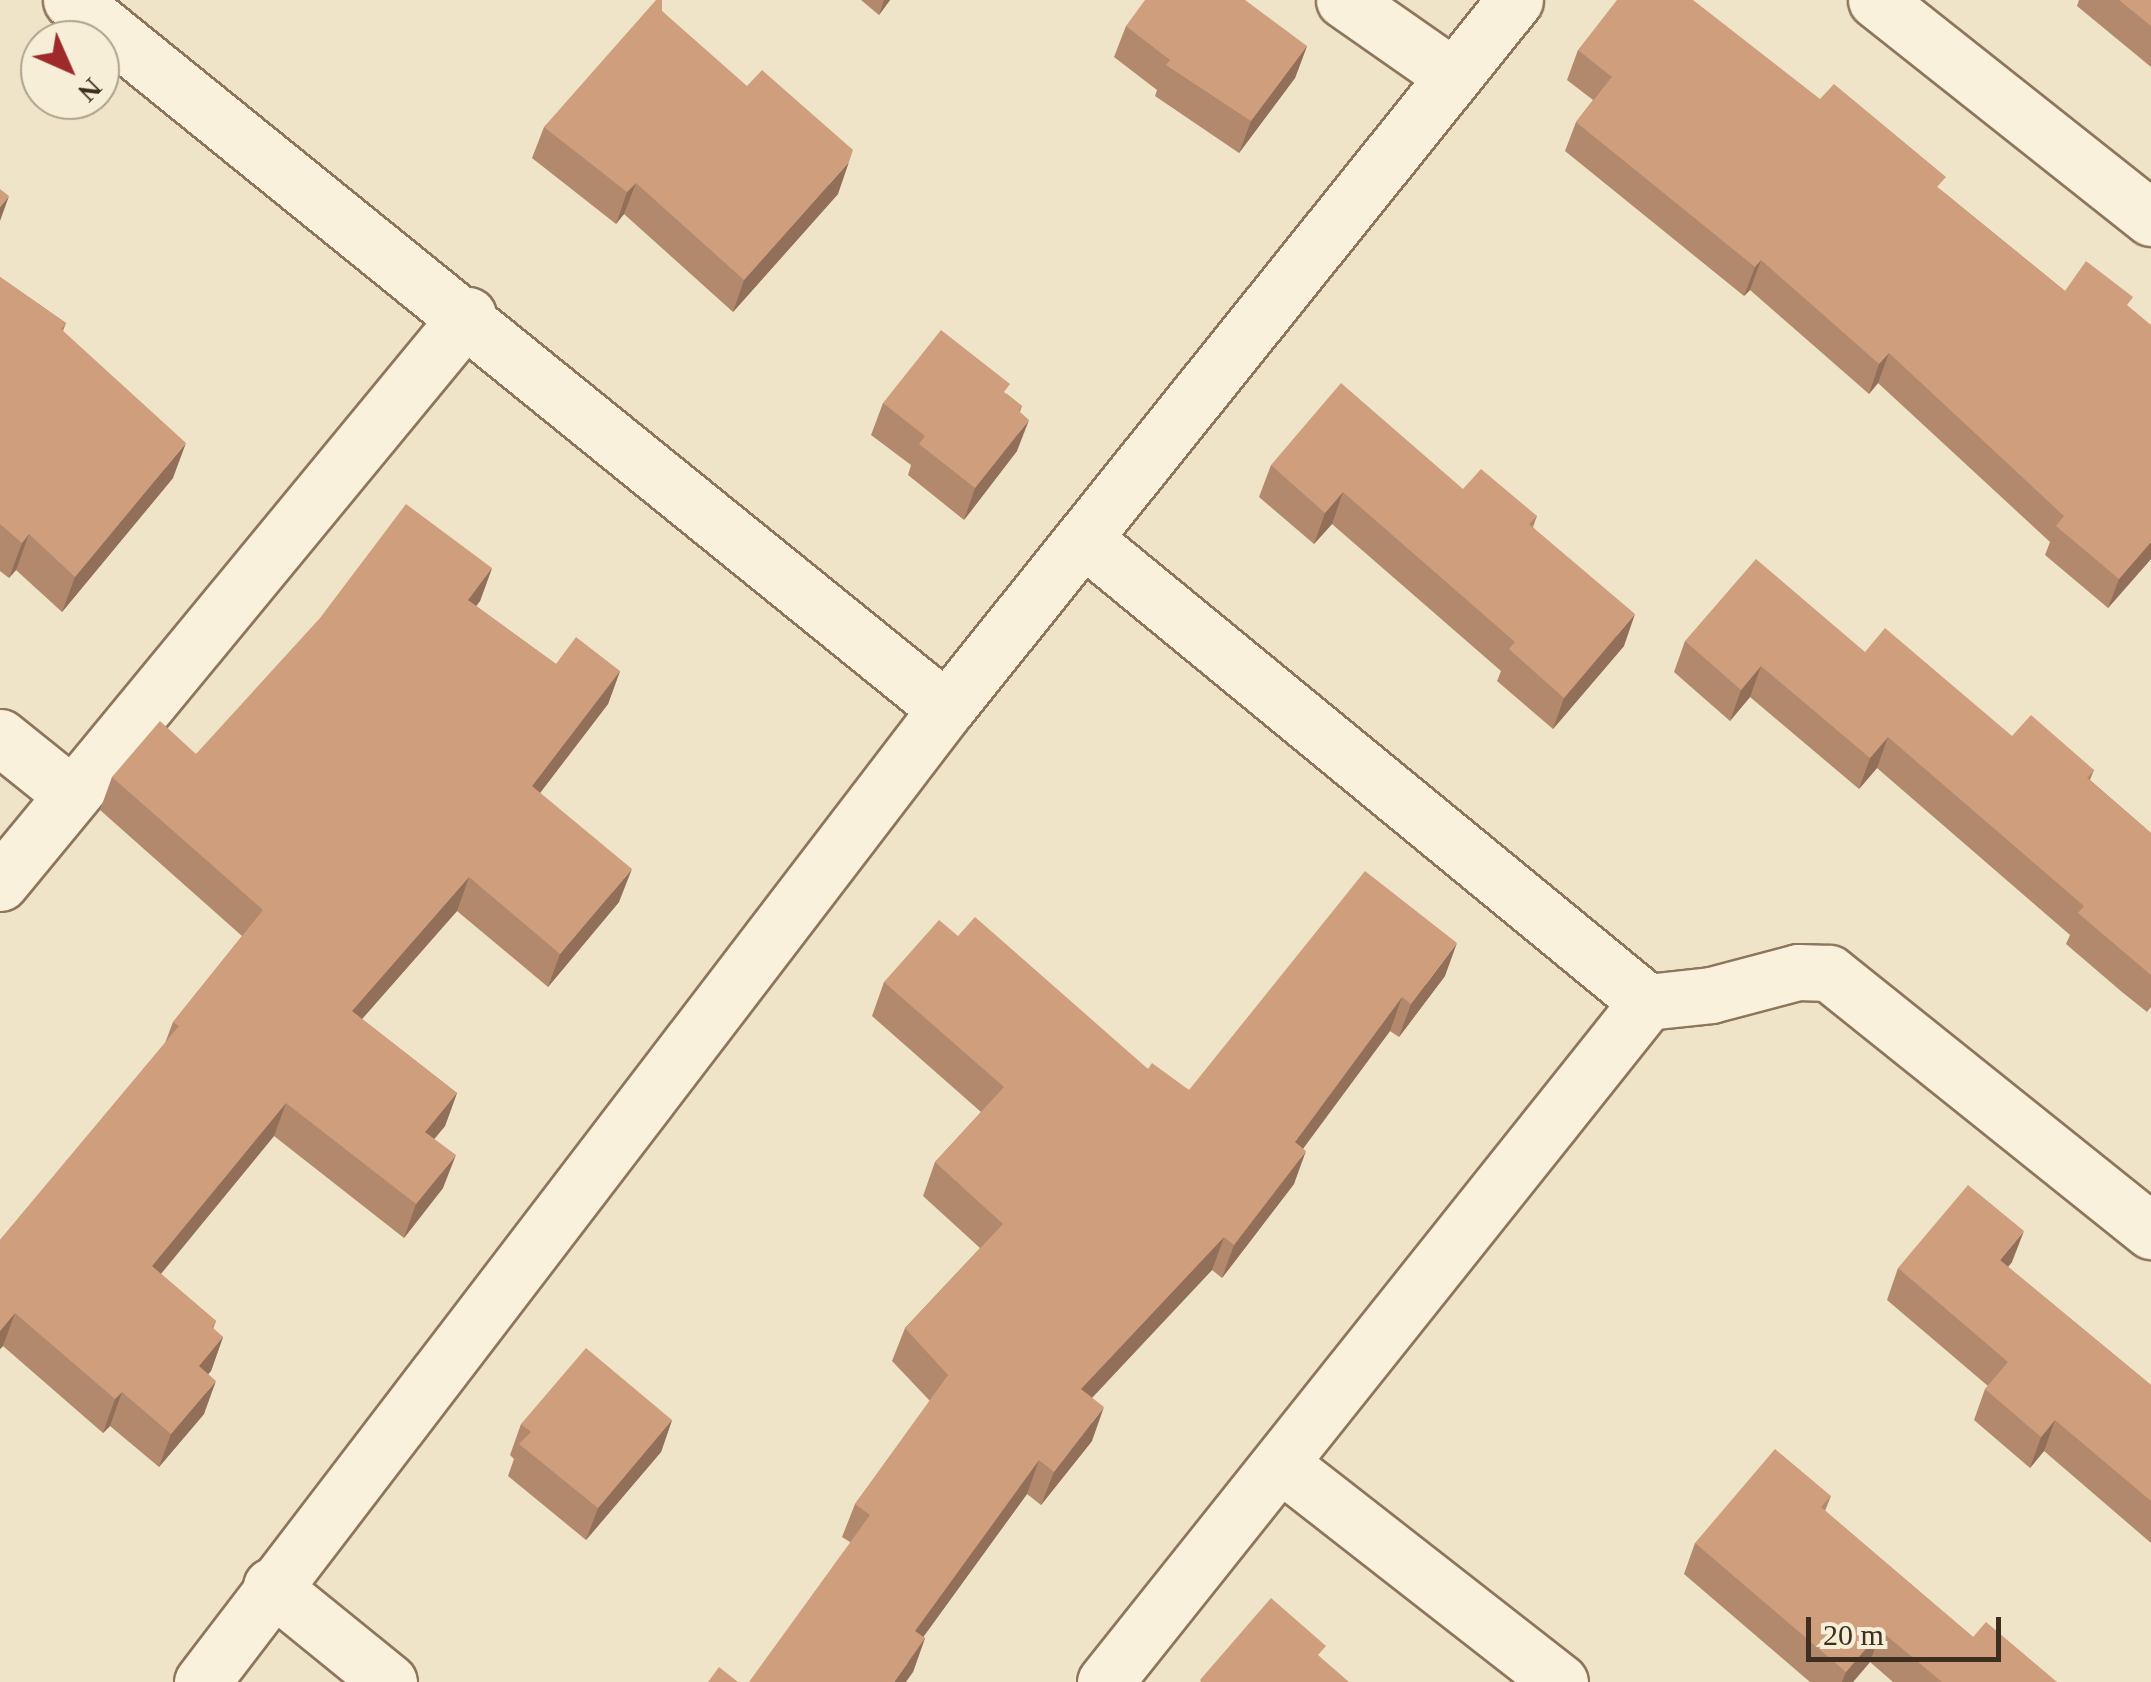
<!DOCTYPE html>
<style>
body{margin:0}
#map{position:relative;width:2151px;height:1682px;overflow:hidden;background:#f0e4c8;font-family:Georgia,serif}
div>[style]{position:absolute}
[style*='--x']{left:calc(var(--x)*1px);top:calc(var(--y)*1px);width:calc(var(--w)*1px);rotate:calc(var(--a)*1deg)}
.roads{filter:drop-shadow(2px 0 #8d765c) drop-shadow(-2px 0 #8d765c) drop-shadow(0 2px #8d765c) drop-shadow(0 -2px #8d765c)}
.minor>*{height:55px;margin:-27.5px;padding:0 27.5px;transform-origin:27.5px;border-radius:27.5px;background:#faf1dc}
.wall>*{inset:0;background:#b2896c}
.shaded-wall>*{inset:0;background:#916f58}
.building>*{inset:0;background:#cf9f7d}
span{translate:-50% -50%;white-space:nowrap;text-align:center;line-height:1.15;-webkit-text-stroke:9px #f7eed8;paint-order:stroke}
.north{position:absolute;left:20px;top:20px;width:100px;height:100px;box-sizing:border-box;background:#f7eed8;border:2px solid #ada18e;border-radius:50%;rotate:135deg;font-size:28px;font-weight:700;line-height:40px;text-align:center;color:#3d2e20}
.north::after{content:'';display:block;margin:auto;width:35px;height:45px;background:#9e2a2b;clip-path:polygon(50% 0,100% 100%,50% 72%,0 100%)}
.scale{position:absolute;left:1806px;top:1617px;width:195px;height:45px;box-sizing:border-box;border:5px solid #3d2e20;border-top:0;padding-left:12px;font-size:30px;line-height:35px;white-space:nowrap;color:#3d2e20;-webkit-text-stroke:8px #f7eed8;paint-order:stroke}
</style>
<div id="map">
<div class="roads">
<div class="minor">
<i style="--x:71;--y:0;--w:1126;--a:39.02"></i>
<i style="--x:1344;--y:0;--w:133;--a:34.9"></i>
<i style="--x:1876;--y:0;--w:351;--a:38.4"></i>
<i style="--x:1084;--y:539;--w:729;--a:39.43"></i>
<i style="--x:0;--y:737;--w:91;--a:38.8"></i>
<i style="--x:0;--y:883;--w:736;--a:-50.51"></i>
<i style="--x:1281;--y:1464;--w:354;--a:38"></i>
<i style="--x:271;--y:1586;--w:152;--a:39.1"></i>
<i style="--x:202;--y:1682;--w:1225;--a:-52.6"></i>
<i style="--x:946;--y:709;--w:909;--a:-51.25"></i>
<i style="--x:1105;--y:1682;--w:870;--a:-51.44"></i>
<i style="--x:1647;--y:1002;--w:64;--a:-6.2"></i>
<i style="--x:1711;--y:995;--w:90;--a:-14.8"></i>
<i style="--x:1798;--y:972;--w:31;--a:2"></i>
<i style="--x:1829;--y:973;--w:413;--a:38.7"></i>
</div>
</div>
<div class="wall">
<i style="clip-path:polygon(861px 0,890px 0,879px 15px)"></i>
<i style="clip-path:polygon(2079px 0,2151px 0,2151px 67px,2077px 6px)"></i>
<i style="clip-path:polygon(662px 11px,838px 194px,733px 312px,624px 214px,616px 224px,532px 158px,544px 127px)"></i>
<i style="clip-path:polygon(1126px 26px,1307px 46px,1295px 78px,1239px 153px,1155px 96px,1157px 90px,1114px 57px)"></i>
<i style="clip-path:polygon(1578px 50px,1820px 99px,1941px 190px,2065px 291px,2129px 307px,2151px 559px,2108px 608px,2045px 555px,2050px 542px,1878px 383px,1869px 394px,1750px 290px,1744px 296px,1565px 151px,1576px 122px,1593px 100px,1567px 80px)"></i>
<i style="clip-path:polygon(0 277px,66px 323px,63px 331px,173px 478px,62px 612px,16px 570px,9px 578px,0 571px)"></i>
<i style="clip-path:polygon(1007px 394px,1022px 406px,1020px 412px,1017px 451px,964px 520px,908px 475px,911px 465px,871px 435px,883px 403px)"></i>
<i style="clip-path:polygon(1271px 465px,1463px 489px,1537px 516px,1533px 527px,1624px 646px,1553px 729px,1497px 681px,1501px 671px,1332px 524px,1314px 544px,1259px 497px)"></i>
<i style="clip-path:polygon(492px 568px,480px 601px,476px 606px,556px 664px,620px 671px,608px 704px,540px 793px,619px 902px,548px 987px,457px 911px,362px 1019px,457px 1093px,445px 1126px,434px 1139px,443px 1188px,404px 1238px,274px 1136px,161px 1274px,216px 1321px,213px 1329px,223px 1337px,211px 1371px,208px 1374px,204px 1414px,159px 1467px,110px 1426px,103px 1433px,3px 1346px,0 1349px,0 1240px,165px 1043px,173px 1022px,242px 936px,100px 810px,112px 777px,196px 754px)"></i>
<i style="clip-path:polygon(1685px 641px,1865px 652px,2012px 736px,2094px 770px,2090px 780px,2151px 833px,2151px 1007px,2147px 1012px,2122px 992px,2066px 944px,2070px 935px,1877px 768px,1859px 789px,1750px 697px,1730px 721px,1674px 672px)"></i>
<i style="clip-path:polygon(958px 936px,1148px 1069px,1189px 1090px,1445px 976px,1399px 1037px,1390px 1031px,1303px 1148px,1294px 1184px,1222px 1278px,1212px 1270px,1092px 1398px,1092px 1441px,1041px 1505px,1027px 1494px,923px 1637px,925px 1638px,913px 1672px,850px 1542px,842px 1537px,855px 1504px,930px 1401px,892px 1361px,905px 1328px,980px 1248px,923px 1196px,935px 1162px,981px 1112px,872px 1016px,884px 982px)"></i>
<i style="clip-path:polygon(2012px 1262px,2008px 1267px,2151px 1385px,2151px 1543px,2044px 1451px,2030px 1468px,1974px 1420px,1985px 1389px,1988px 1386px,1887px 1300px,1898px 1268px)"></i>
<i style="clip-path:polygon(672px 1420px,661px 1452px,586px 1540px,508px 1476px,514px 1459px,510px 1455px,521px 1424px)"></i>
<i style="clip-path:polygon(1831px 1496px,1825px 1511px,1973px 1637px,2057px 1682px,1893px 1682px,1870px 1662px,1853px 1682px,1810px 1682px,1684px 1574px,1695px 1543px)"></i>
</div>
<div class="shaded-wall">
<i style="clip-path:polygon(884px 0,890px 0,879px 15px)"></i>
<i style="clip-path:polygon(1307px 46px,1295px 78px,1239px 153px,1251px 121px)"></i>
<i style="clip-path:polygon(849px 162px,838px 194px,733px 312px,744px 280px)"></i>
<i style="clip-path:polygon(636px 183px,624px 214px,616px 224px,627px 192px)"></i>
<i style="clip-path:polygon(9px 196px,0 221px,0 207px)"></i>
<i style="clip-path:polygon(1761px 260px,1750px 290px,1744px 296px,1755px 267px)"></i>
<i style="clip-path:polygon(1889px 353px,1878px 383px,1869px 394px,1879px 364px)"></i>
<i style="clip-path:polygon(1029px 420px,1017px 451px,964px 520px,975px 488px)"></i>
<i style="clip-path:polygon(186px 443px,173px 478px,62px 612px,75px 577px)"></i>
<i style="clip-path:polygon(1343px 492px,1332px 524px,1314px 544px,1325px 513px)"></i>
<i style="clip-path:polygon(29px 534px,16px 570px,9px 578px,22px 543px)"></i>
<i style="clip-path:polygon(2151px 542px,2151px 559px,2108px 608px,2119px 579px)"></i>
<i style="clip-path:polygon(492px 568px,480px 601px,455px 633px,468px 600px)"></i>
<i style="clip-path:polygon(1635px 614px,1624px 646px,1553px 729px,1564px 698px)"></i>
<i style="clip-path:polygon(1761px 666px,1750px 697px,1730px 721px,1741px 690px)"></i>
<i style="clip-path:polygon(620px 671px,608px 704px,520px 819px,532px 786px)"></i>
<i style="clip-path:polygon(1888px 737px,1877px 768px,1859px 789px,1870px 758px)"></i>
<i style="clip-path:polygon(632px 869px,619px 902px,548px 987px,560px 954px)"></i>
<i style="clip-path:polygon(469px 877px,457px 911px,340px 1044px,352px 1011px)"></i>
<i style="clip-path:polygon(1457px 943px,1445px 976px,1399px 1037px,1411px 1004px)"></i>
<i style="clip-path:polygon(1402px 997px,1390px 1031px,1283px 1176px,1295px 1142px)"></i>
<i style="clip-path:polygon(457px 1093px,445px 1126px,413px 1165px,425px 1132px)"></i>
<i style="clip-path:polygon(286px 1103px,274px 1136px,140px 1299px,152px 1266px)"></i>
<i style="clip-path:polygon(1306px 1151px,1294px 1184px,1222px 1278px,1234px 1245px)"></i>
<i style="clip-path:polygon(456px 1155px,443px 1188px,404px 1238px,416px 1204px)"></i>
<i style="clip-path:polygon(2024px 1231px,2012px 1262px,1988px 1291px,2000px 1260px)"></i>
<i style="clip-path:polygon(1224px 1237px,1212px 1270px,1069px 1422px,1081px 1389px)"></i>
<i style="clip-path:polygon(15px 1313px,3px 1346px,0 1349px,0 1331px)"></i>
<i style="clip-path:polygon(223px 1337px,211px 1371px,187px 1399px,199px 1366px)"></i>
<i style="clip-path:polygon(216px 1381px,204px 1414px,159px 1467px,171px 1434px)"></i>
<i style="clip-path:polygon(122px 1392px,110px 1426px,103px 1433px,115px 1399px)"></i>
<i style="clip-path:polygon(1104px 1407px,1092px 1441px,1041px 1505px,1054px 1472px)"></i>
<i style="clip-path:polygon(672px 1420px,661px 1452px,586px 1540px,598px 1508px)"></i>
<i style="clip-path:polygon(2055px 1420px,2044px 1451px,2030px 1468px,2041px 1437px)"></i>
<i style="clip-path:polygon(1039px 1460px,1027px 1494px,903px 1665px,915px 1631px)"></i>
<i style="clip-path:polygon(1881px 1631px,1870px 1662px,1853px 1682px,1842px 1682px,1846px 1672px)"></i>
<i style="clip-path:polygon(925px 1638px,913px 1672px,906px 1682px,894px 1682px)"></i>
</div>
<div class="building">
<i style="clip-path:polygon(656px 0,662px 0,662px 11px,747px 86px,762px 70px,853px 150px,849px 162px,744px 280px,636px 183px,627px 192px,544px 127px)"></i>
<i style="clip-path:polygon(1145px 0,1245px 0,1307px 46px,1251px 121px,1166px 65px,1170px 60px,1126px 26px)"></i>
<i style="clip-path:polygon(1617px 0,1693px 0,1820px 99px,1834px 84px,1946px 177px,1937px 187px,2065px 291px,2086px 261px,2133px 297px,2127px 305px,2151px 325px,2151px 542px,2119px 579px,2056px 526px,2064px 516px,1889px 353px,1879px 364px,1761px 260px,1755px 267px,1576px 122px,1612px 77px,1578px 50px)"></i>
<i style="clip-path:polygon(2119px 0,2151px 0,2151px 26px)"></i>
<i style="clip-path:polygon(0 189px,9px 196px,0 207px)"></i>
<i style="clip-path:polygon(0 277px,66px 323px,61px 329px,186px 443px,75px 577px,29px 534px,22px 543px,0 524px)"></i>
<i style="clip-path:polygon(941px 330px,1010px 384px,1004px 392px,1022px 406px,1019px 411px,1029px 420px,975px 488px,919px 444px,925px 436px,883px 403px)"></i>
<i style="clip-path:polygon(1341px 383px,1463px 489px,1481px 469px,1537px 516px,1529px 524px,1635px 614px,1564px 698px,1509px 649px,1515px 642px,1343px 492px,1325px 513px,1271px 465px)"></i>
<i style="clip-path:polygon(406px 504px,492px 568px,468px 600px,556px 664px,576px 637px,620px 671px,532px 786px,632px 869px,560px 954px,469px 877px,352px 1011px,457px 1093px,425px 1132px,456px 1155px,416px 1204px,286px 1103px,152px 1266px,216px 1321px,212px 1327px,223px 1337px,199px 1366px,216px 1381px,171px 1434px,122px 1392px,115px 1399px,15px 1313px,0 1331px,0 1240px,179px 1026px,173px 1022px,263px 910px,112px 777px,160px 721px,196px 754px,320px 618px)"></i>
<i style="clip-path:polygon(1756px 559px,1865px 652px,1885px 628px,2012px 736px,2031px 715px,2094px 770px,2087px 778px,2151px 833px,2151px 975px,2078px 913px,2084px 906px,1888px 737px,1870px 758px,1761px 666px,1741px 690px,1685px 641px)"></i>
<i style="clip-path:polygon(1365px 871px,1457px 943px,1411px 1004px,1402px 997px,1295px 1142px,1306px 1151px,1234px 1245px,1224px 1237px,1081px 1389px,1104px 1407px,1054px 1472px,1039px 1460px,915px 1631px,925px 1638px,894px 1682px,749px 1682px,870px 1515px,855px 1504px,948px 1375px,905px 1328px,1003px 1224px,935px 1162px,1004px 1087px,884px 982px,939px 920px,958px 936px,975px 917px,1148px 1069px,1152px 1063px,1189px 1090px)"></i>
<i style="clip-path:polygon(1968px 1185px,2024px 1231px,2000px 1260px,2151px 1385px,2151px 1501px,2055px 1420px,2041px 1437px,1985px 1389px,2008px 1362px,1898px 1268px)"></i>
<i style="clip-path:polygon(586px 1348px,672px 1420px,598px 1508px,519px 1444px,531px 1432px,521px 1424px)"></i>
<i style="clip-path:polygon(1775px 1449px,1831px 1496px,1821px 1507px,1973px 1637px,1986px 1622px,2057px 1682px,1942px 1682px,1881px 1631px,1846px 1672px,1695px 1543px)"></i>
<i style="clip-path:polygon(1271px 1598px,1326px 1646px,1318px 1655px,1349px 1682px,1201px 1682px,1200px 1680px)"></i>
<i style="clip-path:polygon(719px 1667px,738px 1682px,708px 1682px)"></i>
</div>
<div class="north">N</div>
<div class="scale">20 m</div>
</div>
